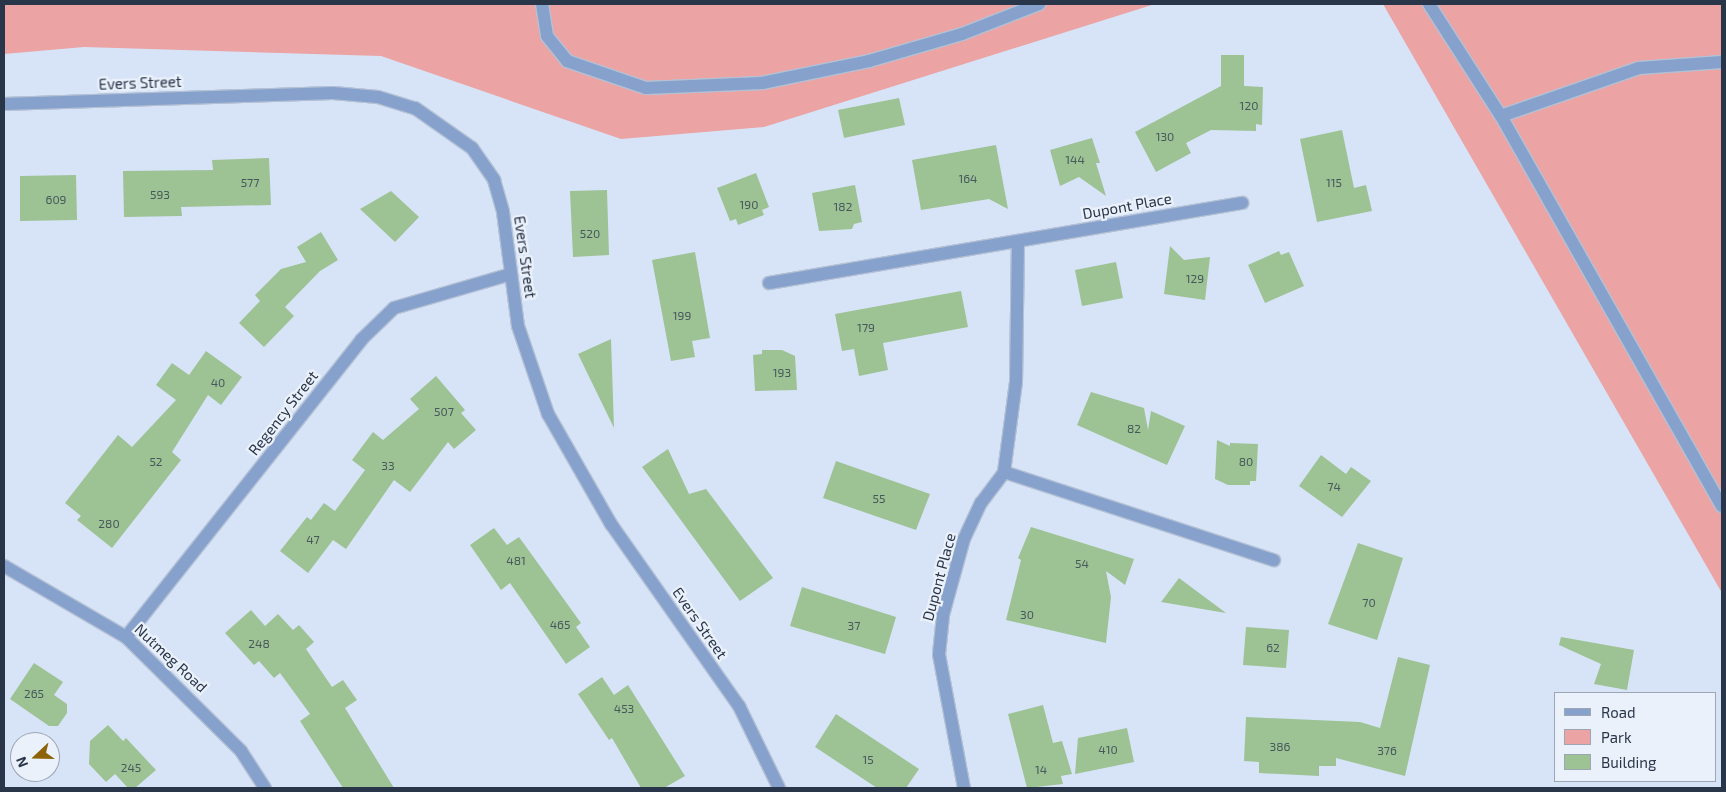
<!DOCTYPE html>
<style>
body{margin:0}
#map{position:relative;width:1726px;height:792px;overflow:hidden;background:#d7e4f8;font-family:"Exo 2",sans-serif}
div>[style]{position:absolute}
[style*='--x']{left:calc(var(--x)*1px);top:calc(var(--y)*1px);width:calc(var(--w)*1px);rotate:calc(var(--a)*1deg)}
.green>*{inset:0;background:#eba3a3}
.building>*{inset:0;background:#9dc294}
.roads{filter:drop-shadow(1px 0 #b4c1d5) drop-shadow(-1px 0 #b4c1d5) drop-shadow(0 1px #b4c1d5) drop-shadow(0 -1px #b4c1d5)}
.minor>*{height:12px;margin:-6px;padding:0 6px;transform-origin:6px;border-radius:6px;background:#86a1cc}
span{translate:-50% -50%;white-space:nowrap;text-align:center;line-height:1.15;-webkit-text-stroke:4.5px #eaf1fb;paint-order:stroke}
.number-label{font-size:12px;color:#46585c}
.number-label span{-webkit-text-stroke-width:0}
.street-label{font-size:15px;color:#293549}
.frame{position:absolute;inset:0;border:5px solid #293549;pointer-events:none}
.legend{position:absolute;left:1554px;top:692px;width:162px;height:90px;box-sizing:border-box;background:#eaf1fb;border:1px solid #9da6b4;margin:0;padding:6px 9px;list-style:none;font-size:15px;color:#293549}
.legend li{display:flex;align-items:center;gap:10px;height:25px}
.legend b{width:25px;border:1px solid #9da6b4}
.north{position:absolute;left:10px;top:732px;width:50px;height:50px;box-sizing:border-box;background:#eaf1fb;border:1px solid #9da6b4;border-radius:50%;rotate:249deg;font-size:14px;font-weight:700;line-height:20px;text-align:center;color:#293549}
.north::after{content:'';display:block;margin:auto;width:18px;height:22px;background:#8d6307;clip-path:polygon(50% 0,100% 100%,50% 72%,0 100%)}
</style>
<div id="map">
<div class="green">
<i style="clip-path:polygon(4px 4px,1155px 4px,764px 127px,621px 139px,381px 56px,84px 47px,4px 54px)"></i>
<i style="clip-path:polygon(1383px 4px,1722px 4px,1722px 593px)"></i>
</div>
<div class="building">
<i style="clip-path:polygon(1221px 55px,1244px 55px,1244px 86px,1263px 87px,1262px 125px,1256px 124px,1256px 131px,1211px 130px,1186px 143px,1191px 153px,1156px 172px,1135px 132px,1221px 86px)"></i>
<i style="clip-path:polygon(899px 98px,905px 125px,844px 138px,838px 110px)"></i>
<i style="clip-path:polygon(1342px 130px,1354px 188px,1366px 185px,1372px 211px,1317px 222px,1300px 139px)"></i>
<i style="clip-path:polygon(1092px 138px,1100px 163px,1096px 163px,1106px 196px,1079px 177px,1060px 186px,1050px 150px)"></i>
<i style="clip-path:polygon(996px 145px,1008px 209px,989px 199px,921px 210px,912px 160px)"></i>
<i style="clip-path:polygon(269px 158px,271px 205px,181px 207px,182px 216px,124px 217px,123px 171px,213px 170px,212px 160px)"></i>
<i style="clip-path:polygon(756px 173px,769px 207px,762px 210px,764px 215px,738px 225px,736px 219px,730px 221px,717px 188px)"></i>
<i style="clip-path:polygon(76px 175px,77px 220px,20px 221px,20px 176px)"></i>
<i style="clip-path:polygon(855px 185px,862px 222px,854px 224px,852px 229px,819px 231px,812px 193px)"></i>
<i style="clip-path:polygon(607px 190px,609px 255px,573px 257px,570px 191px)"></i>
<i style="clip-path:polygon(391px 191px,419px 217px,395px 242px,360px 209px)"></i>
<i style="clip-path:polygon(321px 232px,338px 260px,320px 271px,285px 307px,294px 316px,264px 347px,239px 323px,260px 301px,255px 295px,281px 269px,306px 262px,297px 247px)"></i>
<i style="clip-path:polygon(1170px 246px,1184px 260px,1210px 257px,1205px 300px,1164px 294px)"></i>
<i style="clip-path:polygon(1279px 251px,1281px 255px,1289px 252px,1304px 286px,1265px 303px,1248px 265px)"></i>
<i style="clip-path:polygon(695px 252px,710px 338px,692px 341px,695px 357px,671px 361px,652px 260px)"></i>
<i style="clip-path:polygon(1116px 262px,1123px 298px,1082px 306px,1075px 270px)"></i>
<i style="clip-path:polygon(961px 291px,968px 327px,883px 343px,888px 370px,859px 376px,854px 349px,842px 351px,835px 314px)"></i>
<i style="clip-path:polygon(611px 339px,614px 428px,578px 354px)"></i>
<i style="clip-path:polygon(762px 350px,782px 350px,795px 356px,797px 390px,755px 391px,753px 355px,762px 354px)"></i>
<i style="clip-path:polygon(206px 351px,242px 377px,221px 405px,208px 395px,172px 452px,181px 460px,112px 548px,77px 520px,81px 516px,65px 503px,118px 435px,132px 447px,176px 400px,156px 385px,172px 363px,189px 375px)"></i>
<i style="clip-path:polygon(436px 376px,465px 410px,461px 413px,476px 430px,454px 449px,448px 442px,410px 492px,394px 480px,346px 549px,333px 540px,308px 573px,280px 551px,307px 517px,311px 520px,324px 503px,335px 511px,365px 470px,352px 460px,373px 432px,383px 440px,419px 409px,410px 399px)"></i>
<i style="clip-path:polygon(1091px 392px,1144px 408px,1148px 430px,1151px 411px,1185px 426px,1167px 465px,1077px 425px)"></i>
<i style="clip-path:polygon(1217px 440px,1230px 446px,1230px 443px,1258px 444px,1256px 481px,1250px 481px,1250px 485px,1228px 485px,1215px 479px)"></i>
<i style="clip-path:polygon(668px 449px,689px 494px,706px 489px,773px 578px,740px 601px,642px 467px)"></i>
<i style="clip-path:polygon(1321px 455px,1346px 474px,1351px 467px,1371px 481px,1342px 517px,1299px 486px)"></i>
<i style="clip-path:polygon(836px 461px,930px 494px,916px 530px,823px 498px)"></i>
<i style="clip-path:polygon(1031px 527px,1134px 559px,1125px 585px,1106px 571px,1111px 597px,1106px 643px,1006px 620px,1021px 560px,1018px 558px)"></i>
<i style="clip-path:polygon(494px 528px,507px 545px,519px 537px,581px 623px,576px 627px,590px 647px,566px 664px,510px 583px,501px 590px,470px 545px)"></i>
<i style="clip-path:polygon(1358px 543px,1403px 558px,1377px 640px,1328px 624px)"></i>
<i style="clip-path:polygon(1179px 578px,1226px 613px,1161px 602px)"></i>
<i style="clip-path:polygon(802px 587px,896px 617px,885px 654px,790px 626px)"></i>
<i style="clip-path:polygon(251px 610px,265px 626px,278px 614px,293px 630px,299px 625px,314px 642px,306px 649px,332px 687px,343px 680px,357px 700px,345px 708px,394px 788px,343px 788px,300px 721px,310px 714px,280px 673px,274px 678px,259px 661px,254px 665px,225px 633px)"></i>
<i style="clip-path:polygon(1246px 627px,1289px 630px,1286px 668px,1243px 665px)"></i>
<i style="clip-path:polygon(1561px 637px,1634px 650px,1627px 690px,1594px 684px,1601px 664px,1559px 645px)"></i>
<i style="clip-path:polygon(1398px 657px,1430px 665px,1405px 776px,1336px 758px,1336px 766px,1319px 766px,1319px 776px,1259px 773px,1259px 762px,1244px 761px,1246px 717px,1360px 722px,1380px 728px)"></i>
<i style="clip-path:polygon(34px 663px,63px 682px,54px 695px,67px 704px,67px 713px,58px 726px,49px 726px,10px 699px)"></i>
<i style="clip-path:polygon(602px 677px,614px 695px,628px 685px,685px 776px,664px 788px,641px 788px,612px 738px,609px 740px,578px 694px)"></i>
<i style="clip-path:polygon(1043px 705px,1053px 743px,1062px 741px,1072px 774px,1061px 776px,1063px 784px,1027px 788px,1008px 714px)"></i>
<i style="clip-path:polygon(836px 714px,919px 769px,906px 788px,877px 788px,815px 747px)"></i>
<i style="clip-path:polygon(108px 725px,123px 741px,126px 738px,156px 770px,135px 788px,128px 788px,115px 774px,106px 782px,89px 764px,90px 741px)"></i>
<i style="clip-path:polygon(1127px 728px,1134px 762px,1075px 774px,1078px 738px)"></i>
</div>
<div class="roads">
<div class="minor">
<i style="--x:542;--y:4;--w:32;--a:81"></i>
<i style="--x:547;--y:36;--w:32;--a:51"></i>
<i style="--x:567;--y:61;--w:83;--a:18.9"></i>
<i style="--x:646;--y:88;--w:116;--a:-2.5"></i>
<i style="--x:762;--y:83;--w:109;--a:-11.6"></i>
<i style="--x:869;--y:61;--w:97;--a:-16.2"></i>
<i style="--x:962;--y:34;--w:83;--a:-21.3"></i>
<i style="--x:1429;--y:4;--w:133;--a:57.3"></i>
<i style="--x:1501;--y:116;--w:146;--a:-19.2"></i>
<i style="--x:1639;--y:68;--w:83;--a:-4.1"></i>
<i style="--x:4;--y:104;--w:329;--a:-1.9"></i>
<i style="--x:333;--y:93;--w:45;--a:5.1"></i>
<i style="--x:378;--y:97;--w:39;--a:17"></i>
<i style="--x:415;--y:108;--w:70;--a:35.1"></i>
<i style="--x:472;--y:148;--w:39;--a:55"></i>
<i style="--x:494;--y:180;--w:33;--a:74"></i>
<i style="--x:503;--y:212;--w:115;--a:82.5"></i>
<i style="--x:518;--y:326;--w:93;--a:71.2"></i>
<i style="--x:548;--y:414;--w:127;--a:60.2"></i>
<i style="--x:611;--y:524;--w:223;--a:54.9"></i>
<i style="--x:739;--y:706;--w:91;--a:64"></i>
<i style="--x:1501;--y:116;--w:448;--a:60.5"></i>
<i style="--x:769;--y:283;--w:480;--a:-9.6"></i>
<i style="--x:1004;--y:472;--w:284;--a:18.1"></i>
<i style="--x:4;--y:566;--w:141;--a:30.2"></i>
<i style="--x:126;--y:637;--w:162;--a:44.7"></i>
<i style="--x:241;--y:751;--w:44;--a:57"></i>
<i style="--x:126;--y:637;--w:379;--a:-51.6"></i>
<i style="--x:361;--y:340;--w:46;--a:-44.1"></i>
<i style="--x:394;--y:308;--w:122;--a:-16.2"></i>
<i style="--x:964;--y:788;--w:136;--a:-100.6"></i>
<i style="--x:939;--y:654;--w:39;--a:-84"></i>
<i style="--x:943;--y:615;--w:79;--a:-74.6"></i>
<i style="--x:964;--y:539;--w:40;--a:-65"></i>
<i style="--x:981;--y:503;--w:39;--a:-53"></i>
<i style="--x:1004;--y:472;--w:91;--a:-82.4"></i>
<i style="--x:1016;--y:382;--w:141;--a:-89.2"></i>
</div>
</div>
<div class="number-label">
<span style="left:1249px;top:106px">120</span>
<span style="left:1165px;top:137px">130</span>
<span style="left:1075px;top:160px">144</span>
<span style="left:968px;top:179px">164</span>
<span style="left:250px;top:183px">577</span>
<span style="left:1334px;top:183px">115</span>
<span style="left:160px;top:195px">593</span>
<span style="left:56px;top:200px">609</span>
<span style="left:749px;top:205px">190</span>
<span style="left:843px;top:207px">182</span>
<span style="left:590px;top:234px">520</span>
<span style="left:1195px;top:279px">129</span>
<span style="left:682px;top:316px">199</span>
<span style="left:866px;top:328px">179</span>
<span style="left:782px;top:373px">193</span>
<span style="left:218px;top:383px">40</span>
<span style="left:444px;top:412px">507</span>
<span style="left:1134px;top:429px">82</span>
<span style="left:156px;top:462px">52</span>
<span style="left:1246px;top:462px">80</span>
<span style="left:388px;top:466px">33</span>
<span style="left:1334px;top:487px">74</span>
<span style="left:879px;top:499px">55</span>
<span style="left:109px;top:524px">280</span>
<span style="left:313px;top:540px">47</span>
<span style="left:516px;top:561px">481</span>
<span style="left:1082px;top:564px">54</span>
<span style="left:1369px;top:603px">70</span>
<span style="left:1027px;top:615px">30</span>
<span style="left:560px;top:625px">465</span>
<span style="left:854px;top:626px">37</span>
<span style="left:259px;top:644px">248</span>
<span style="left:1273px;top:648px">62</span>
<span style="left:34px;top:694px">265</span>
<span style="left:624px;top:709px">453</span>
<span style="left:1280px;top:747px">386</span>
<span style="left:1108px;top:750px">410</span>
<span style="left:1387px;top:751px">376</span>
<span style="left:868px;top:760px">15</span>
<span style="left:131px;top:768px">245</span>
<span style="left:1041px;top:770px">14</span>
</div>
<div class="street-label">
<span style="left:140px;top:83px;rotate:-2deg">Evers Street</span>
<span style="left:1127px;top:206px;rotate:-10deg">Dupont Place</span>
<span style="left:525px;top:257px;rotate:82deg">Evers Street</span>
<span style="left:283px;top:413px;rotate:-52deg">Regency Street</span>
<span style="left:939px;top:577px;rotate:-75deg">Dupont Place</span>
<span style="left:700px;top:623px;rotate:55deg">Evers Street</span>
<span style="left:171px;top:658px;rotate:43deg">Nutmeg Road</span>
</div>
<div class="frame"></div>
<ul class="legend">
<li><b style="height:6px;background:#86a1cc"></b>Road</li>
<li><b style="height:14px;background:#eba3a3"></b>Park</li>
<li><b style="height:14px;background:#9dc294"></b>Building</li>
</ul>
<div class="north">N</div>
</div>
